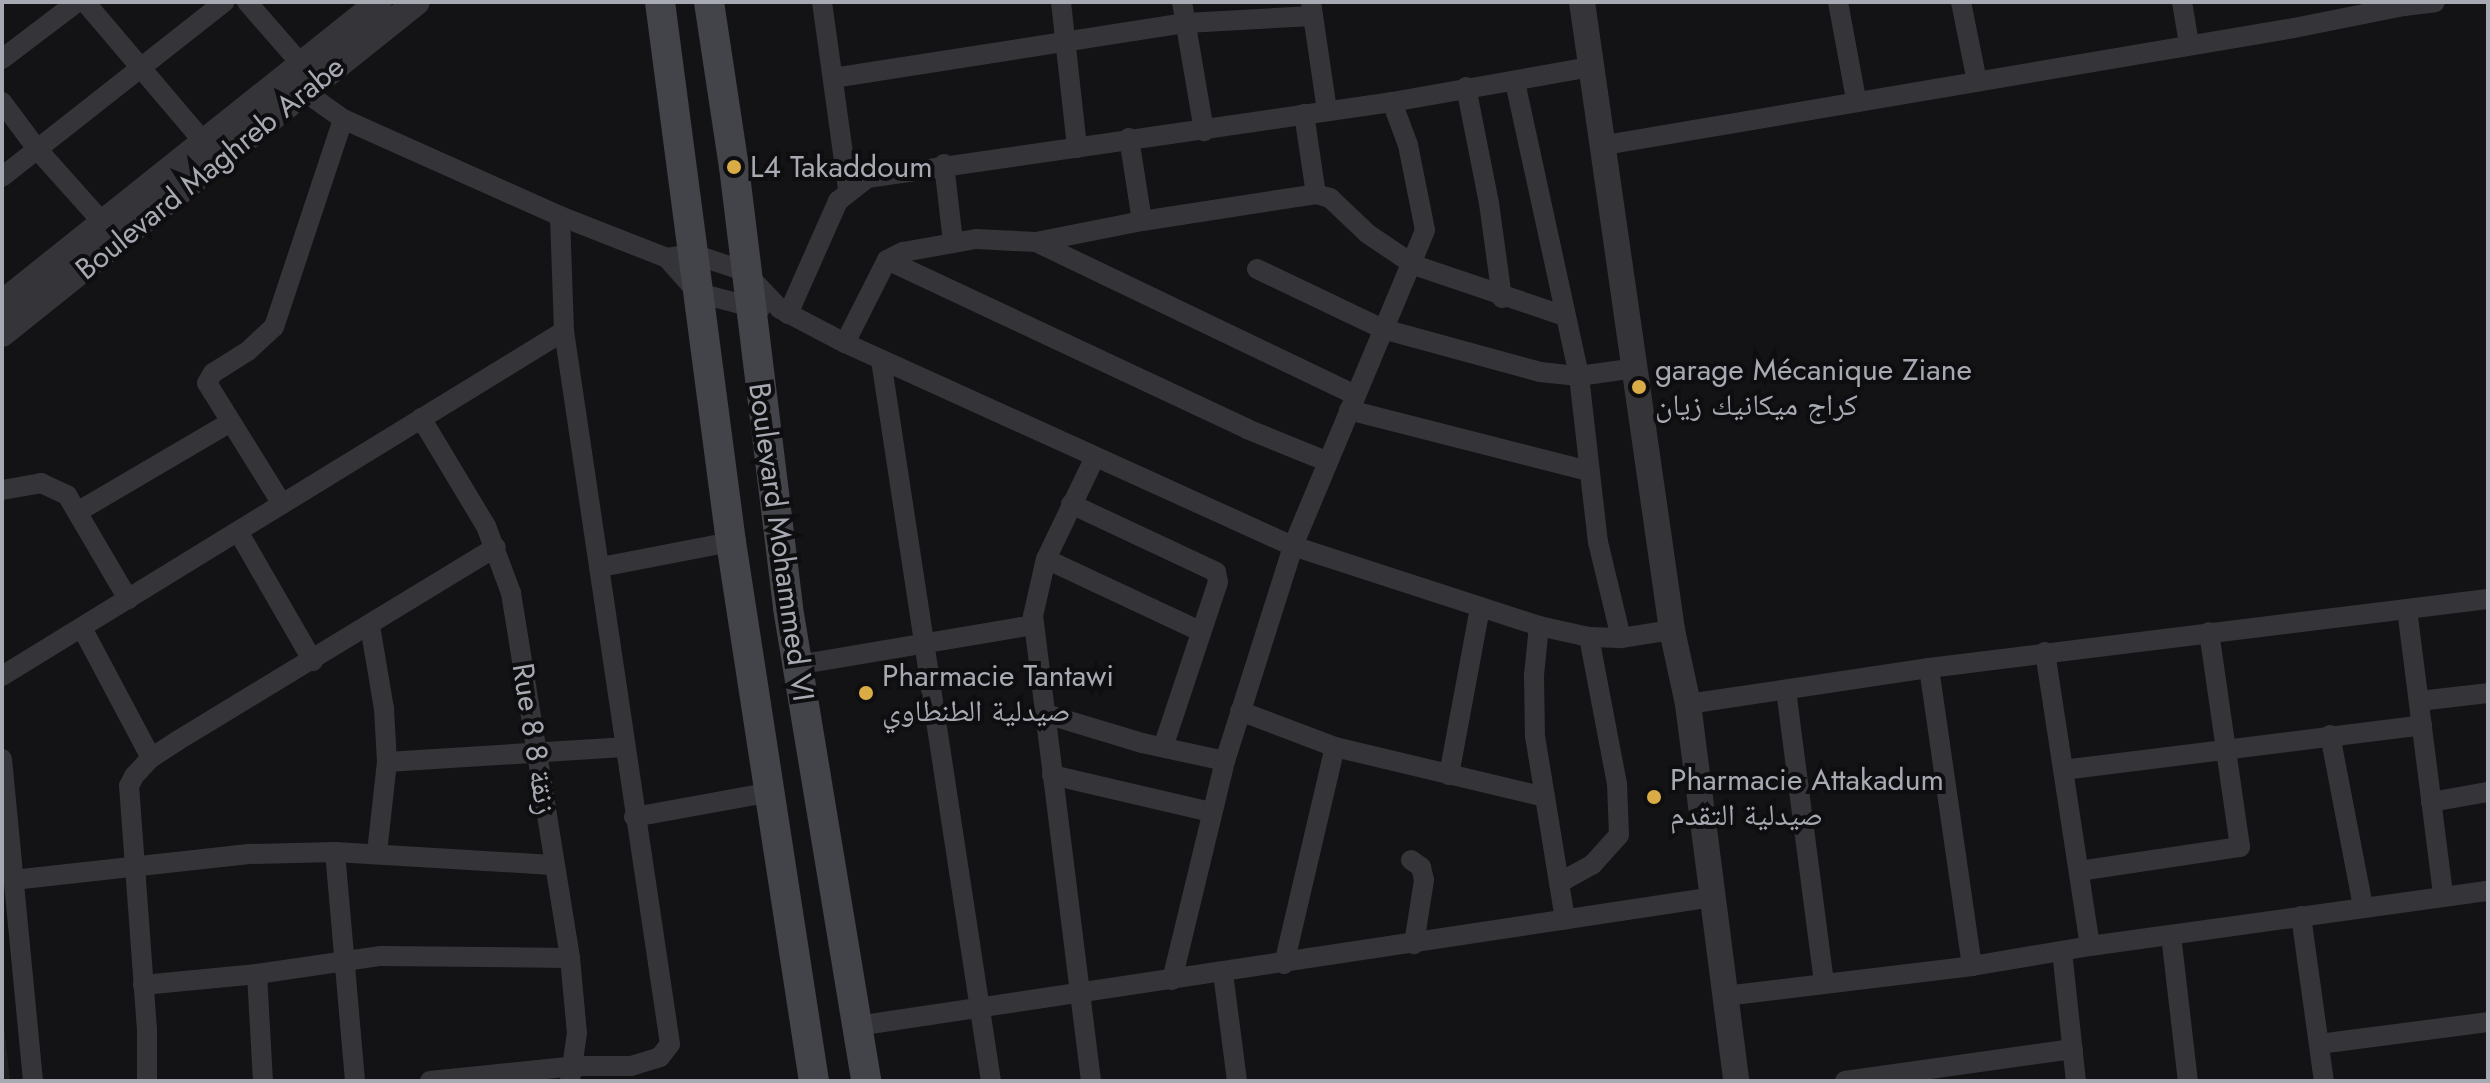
<!DOCTYPE html>
<meta charset="utf-8">
<style>
body{margin:0}
#map{position:relative;width:2490px;height:1083px;overflow:hidden;background:#131315;font-family:Jost,"Noto Naskh Arabic",sans-serif}
div>[style]{position:absolute}
[style*='--x']{left:calc(var(--x)*1px);top:calc(var(--y)*1px);width:calc(var(--w)*1px);rotate:calc(var(--a)*1deg)}
.built>*{inset:0;background:#1f1f21}
.minor>*{height:20px;margin:-10px;padding:0 10px;transform-origin:10px;border-radius:10px;background:#353539}
.tertiary>*{height:26px;margin:-13px;padding:0 13px;transform-origin:13px;border-radius:13px;background:#353539}
.secondary>*{height:30px;margin:-15px;padding:0 15px;transform-origin:15px;border-radius:15px;background:#434449}
.dots>*{width:22px;height:22px;translate:-50% -50%;box-sizing:border-box;border:4px solid #0e0e10;border-radius:50%}
span{translate:-50% -50%;white-space:nowrap;text-align:center;line-height:1.15;-webkit-text-stroke:8px #0e0e10;paint-order:stroke}
.poi-label{font-size:30px;color:#a7aab3}
.left{translate:0 -50%;text-align:left}
.street-label{font-size:30px;color:#a7aab3}
.frame{position:absolute;inset:0;border:4px solid #a7aab3;pointer-events:none}
</style>
<div id="map">
<div class="built">
<i style="clip-path:polygon(2px 1008px,10px 1081px,2px 1081px)"></i>
</div>
<div class="minor">
<i style="--x:85;--y:2;--w:182;--a:49.7"></i>
<i style="--x:247;--y:2;--w:82;--a:48.9"></i>
<i style="--x:822;--y:2;--w:190;--a:82.1"></i>
<i style="--x:1061;--y:2;--w:147;--a:83.7"></i>
<i style="--x:1182;--y:2;--w:131;--a:80.3"></i>
<i style="--x:1311;--y:2;--w:110;--a:81.6"></i>
<i style="--x:1838;--y:2;--w:99;--a:79.5"></i>
<i style="--x:1961;--y:2;--w:81;--a:78.6"></i>
<i style="--x:2182;--y:2;--w:43;--a:80.5"></i>
<i style="--x:2404;--y:6;--w:31;--a:-7"></i>
<i style="--x:2;--y:59;--w:94;--a:-37.2"></i>
<i style="--x:833;--y:78;--w:357;--a:-8.9"></i>
<i style="--x:1186;--y:23;--w:127;--a:-3.2"></i>
<i style="--x:1515;--y:82;--w:301;--a:77.7"></i>
<i style="--x:1579;--y:376;--w:167;--a:83.5"></i>
<i style="--x:1598;--y:542;--w:99;--a:76.5"></i>
<i style="--x:294;--y:84;--w:60;--a:35.5"></i>
<i style="--x:343;--y:119;--w:238;--a:24.1"></i>
<i style="--x:560;--y:216;--w:115;--a:21.4"></i>
<i style="--x:667;--y:258;--w:47;--a:48.5"></i>
<i style="--x:698;--y:293;--w:64;--a:14.5"></i>
<i style="--x:1466;--y:87;--w:118;--a:78.8"></i>
<i style="--x:1489;--y:203;--w:96;--a:82.2"></i>
<i style="--x:2;--y:102;--w:59;--a:53.3"></i>
<i style="--x:37;--y:149;--w:101;--a:48.2"></i>
<i style="--x:1304;--y:114;--w:81;--a:81.5"></i>
<i style="--x:1129;--y:138;--w:84;--a:81.1"></i>
<i style="--x:1605;--y:145;--w:699;--a:-9.64"></i>
<i style="--x:2294;--y:28;--w:112;--a:-11.3"></i>
<i style="--x:2404;--y:6;--w:4;--a:-90"></i>
<i style="--x:944;--y:164;--w:79;--a:83.4"></i>
<i style="--x:2;--y:177;--w:283;--a:-38.2"></i>
<i style="--x:1036;--y:242;--w:354;--a:25.6"></i>
<i style="--x:667;--y:258;--w:26;--a:-9"></i>
<i style="--x:693;--y:254;--w:54;--a:18.4"></i>
<i style="--x:744;--y:271;--w:52;--a:46.5"></i>
<i style="--x:780;--y:309;--w:73;--a:27.6"></i>
<i style="--x:845;--y:343;--w:492;--a:24.4"></i>
<i style="--x:1293;--y:546;--w:259;--a:18"></i>
<i style="--x:1539;--y:626;--w:51;--a:12.4"></i>
<i style="--x:1589;--y:637;--w:32;--a:2"></i>
<i style="--x:1621;--y:638;--w:52;--a:-8.9"></i>
<i style="--x:887;--y:260;--w:398;--a:25.1"></i>
<i style="--x:1247;--y:429;--w:85;--a:22.1"></i>
<i style="--x:1257;--y:269;--w:140;--a:25.5"></i>
<i style="--x:1383;--y:329;--w:163;--a:15.3"></i>
<i style="--x:1540;--y:372;--w:39;--a:6"></i>
<i style="--x:1579;--y:376;--w:58;--a:-8"></i>
<i style="--x:788;--y:314;--w:124;--a:-66.1"></i>
<i style="--x:838;--y:201;--w:37;--a:-38"></i>
<i style="--x:867;--y:178;--w:530;--a:-8.24"></i>
<i style="--x:1392;--y:102;--w:202;--a:-10"></i>
<i style="--x:845;--y:343;--w:93;--a:-63.2"></i>
<i style="--x:887;--y:260;--w:18;--a:-27"></i>
<i style="--x:903;--y:252;--w:74;--a:-10.1"></i>
<i style="--x:976;--y:239;--w:60;--a:2.9"></i>
<i style="--x:1036;--y:242;--w:108;--a:-11.2"></i>
<i style="--x:1142;--y:221;--w:176;--a:-8.8"></i>
<i style="--x:1316;--y:194;--w:15;--a:16"></i>
<i style="--x:1330;--y:198;--w:52;--a:43.5"></i>
<i style="--x:1368;--y:234;--w:55;--a:34"></i>
<i style="--x:1414;--y:265;--w:159;--a:18.7"></i>
<i style="--x:881;--y:360;--w:729;--a:81.33"></i>
<i style="--x:1349;--y:410;--w:247;--a:14.3"></i>
<i style="--x:421;--y:418;--w:126;--a:59"></i>
<i style="--x:486;--y:526;--w:72;--a:69.5"></i>
<i style="--x:511;--y:593;--w:370;--a:80.8"></i>
<i style="--x:570;--y:958;--w:75;--a:84.7"></i>
<i style="--x:577;--y:1033;--w:49;--a:98.3"></i>
<i style="--x:2;--y:490;--w:40;--a:-10"></i>
<i style="--x:41;--y:483;--w:29;--a:25"></i>
<i style="--x:67;--y:495;--w:121;--a:59.6"></i>
<i style="--x:282;--y:504;--w:142;--a:-121.8"></i>
<i style="--x:207;--y:383;--w:12;--a:-59"></i>
<i style="--x:213;--y:373;--w:41;--a:-32.2"></i>
<i style="--x:248;--y:351;--w:35;--a:-43"></i>
<i style="--x:274;--y:327;--w:219;--a:-71.6"></i>
<i style="--x:1071;--y:504;--w:160;--a:25.1"></i>
<i style="--x:1216;--y:572;--w:10;--a:79"></i>
<i style="--x:1218;--y:582;--w:174;--a:108.4"></i>
<i style="--x:79;--y:511;--w:174;--a:-30.4"></i>
<i style="--x:239;--y:533;--w:148;--a:60"></i>
<i style="--x:1046;--y:559;--w:170;--a:25.1"></i>
<i style="--x:601;--y:567;--w:132;--a:-10.9"></i>
<i style="--x:2407;--y:609;--w:288;--a:82.8"></i>
<i style="--x:370;--y:626;--w:84;--a:80.4"></i>
<i style="--x:384;--y:709;--w:53;--a:86.8"></i>
<i style="--x:387;--y:762;--w:91;--a:96.3"></i>
<i style="--x:1539;--y:626;--w:49;--a:95.8"></i>
<i style="--x:1534;--y:675;--w:61;--a:89.1"></i>
<i style="--x:1535;--y:736;--w:186;--a:80.7"></i>
<i style="--x:82;--y:628;--w:147;--a:62"></i>
<i style="--x:2045;--y:652;--w:297;--a:81.3"></i>
<i style="--x:797;--y:665;--w:239;--a:-9.6"></i>
<i style="--x:1929;--y:668;--w:563;--a:-7.04"></i>
<i style="--x:2;--y:676;--w:659;--a:-31.54"></i>
<i style="--x:1786;--y:690;--w:296;--a:82.6"></i>
<i style="--x:2419;--y:701;--w:69;--a:-6.6"></i>
<i style="--x:1688;--y:704;--w:244;--a:-8.5"></i>
<i style="--x:1929;--y:668;--w:301;--a:81.8"></i>
<i style="--x:1240;--y:711;--w:102;--a:20.8"></i>
<i style="--x:1335;--y:747;--w:216;--a:13.4"></i>
<i style="--x:1046;--y:714;--w:100;--a:16.8"></i>
<i style="--x:1142;--y:743;--w:85;--a:12.2"></i>
<i style="--x:2330;--y:735;--w:174;--a:79.1"></i>
<i style="--x:2;--y:759;--w:323;--a:84.5"></i>
<i style="--x:387;--y:762;--w:237;--a:-3.6"></i>
<i style="--x:2063;--y:770;--w:362;--a:-7.1"></i>
<i style="--x:1052;--y:775;--w:163;--a:13.1"></i>
<i style="--x:1449;--y:775;--w:171;--a:-79.5"></i>
<i style="--x:2431;--y:802;--w:58;--a:-10"></i>
<i style="--x:634;--y:817;--w:140;--a:-10.3"></i>
<i style="--x:335;--y:852;--w:218;--a:3.4"></i>
<i style="--x:1411;--y:860;--w:12;--a:35"></i>
<i style="--x:1421;--y:867;--w:13;--a:77"></i>
<i style="--x:1424;--y:880;--w:65;--a:98.9"></i>
<i style="--x:2079;--y:871;--w:163;--a:-8.5"></i>
<i style="--x:2240;--y:847;--w:217;--a:-98.2"></i>
<i style="--x:13;--y:880;--w:237;--a:-6.3"></i>
<i style="--x:249;--y:854;--w:86;--a:-1.3"></i>
<i style="--x:335;--y:852;--w:230;--a:85"></i>
<i style="--x:1559;--y:883;--w:38;--a:-29"></i>
<i style="--x:1592;--y:865;--w:40;--a:-48"></i>
<i style="--x:1619;--y:835;--w:51;--a:-92.2"></i>
<i style="--x:1617;--y:784;--w:150;--a:-100.8"></i>
<i style="--x:2301;--y:916;--w:167;--a:82.1"></i>
<i style="--x:2171;--y:935;--w:147;--a:83.4"></i>
<i style="--x:2062;--y:951;--w:131;--a:83.9"></i>
<i style="--x:1284;--y:964;--w:223;--a:-76.8"></i>
<i style="--x:1223;--y:973;--w:109;--a:82.6"></i>
<i style="--x:257;--y:974;--w:107;--a:86.8"></i>
<i style="--x:1172;--y:980;--w:225;--a:-76.4"></i>
<i style="--x:1225;--y:761;--w:225;--a:-72.4"></i>
<i style="--x:1293;--y:546;--w:342;--a:-67.3"></i>
<i style="--x:1425;--y:230;--w:87;--a:-101.3"></i>
<i style="--x:1408;--y:145;--w:46;--a:-110.4"></i>
<i style="--x:143;--y:985;--w:115;--a:-5.5"></i>
<i style="--x:257;--y:974;--w:125;--a:-8.3"></i>
<i style="--x:381;--y:956;--w:189;--a:0.6"></i>
<i style="--x:1725;--y:996;--w:249;--a:-6.9"></i>
<i style="--x:1972;--y:966;--w:120;--a:-9.6"></i>
<i style="--x:2090;--y:946;--w:402;--a:-7.9"></i>
<i style="--x:857;--y:1026;--w:867;--a:-8.56"></i>
<i style="--x:2319;--y:1044;--w:170;--a:-7.4"></i>
<i style="--x:147;--y:1081;--w:51;--a:-90"></i>
<i style="--x:147;--y:1030;--w:245;--a:-94.2"></i>
<i style="--x:129;--y:786;--w:11;--a:-63"></i>
<i style="--x:134;--y:776;--w:25;--a:-47"></i>
<i style="--x:151;--y:758;--w:31;--a:-33"></i>
<i style="--x:177;--y:741;--w:373;--a:-31.3"></i>
<i style="--x:430;--y:1081;--w:145;--a:-5.9"></i>
<i style="--x:574;--y:1066;--w:57;--a:0"></i>
<i style="--x:631;--y:1066;--w:30;--a:-17"></i>
<i style="--x:660;--y:1057;--w:16;--a:-52"></i>
<i style="--x:670;--y:1044;--w:721;--a:-98.46"></i>
<i style="--x:564;--y:331;--w:115;--a:-92"></i>
<i style="--x:1091;--y:1081;--w:469;--a:-97.1"></i>
<i style="--x:1033;--y:616;--w:58;--a:-77.2"></i>
<i style="--x:1046;--y:559;--w:113;--a:-64.3"></i>
<i style="--x:1845;--y:1081;--w:230;--a:-8"></i>
</div>
<div class="tertiary">
<i style="--x:1582;--y:2;--w:634;--a:81.84"></i>
<i style="--x:1672;--y:630;--w:76;--a:77.8"></i>
<i style="--x:1688;--y:704;--w:380;--a:82.7"></i>
<i style="--x:2;--y:303;--w:482;--a:-38.6"></i>
<i style="--x:2;--y:334;--w:531;--a:-38.66"></i>
</div>
<div class="secondary">
<i style="--x:660;--y:2;--w:545;--a:82.51"></i>
<i style="--x:731;--y:542;--w:545;--a:81.25"></i>
<i style="--x:709;--y:2;--w:167;--a:81.4"></i>
<i style="--x:734;--y:167;--w:444;--a:83"></i>
<i style="--x:788;--y:608;--w:479;--a:80.6"></i>
</div>
<div class="dots">
<i style="left:734px;top:167px;background:#daac46"></i>
<i style="left:1639px;top:387px;background:#daac46"></i>
<i style="left:866px;top:693px;background:#daac46"></i>
<i style="left:1654px;top:797px;background:#daac46"></i>
</div>
<div class="poi-label">
<span class="left" style="left:750px;top:167px">L4 Takaddoum</span>
<span class="left" style="left:1655px;top:387px">garage Mécanique Ziane<br>كراج ميكانيك زيان</span>
<span class="left" style="left:882px;top:693px">Pharmacie Tantawi<br>صيدلية الطنطاوي</span>
<span class="left" style="left:1670px;top:797px">Pharmacie Attakadum<br>صيدلية التقدم</span>
</div>
<div class="street-label">
<span style="left:210px;top:168px;rotate:-39deg">Boulevard Maghreb Arabe</span>
<span style="left:781px;top:542px;rotate:82deg">Boulevard Mohammed VI</span>
<span style="left:534px;top:739px;rotate:81deg">Rue 8 8 زنقة</span>
</div>
<div class="frame"></div>
</div>
